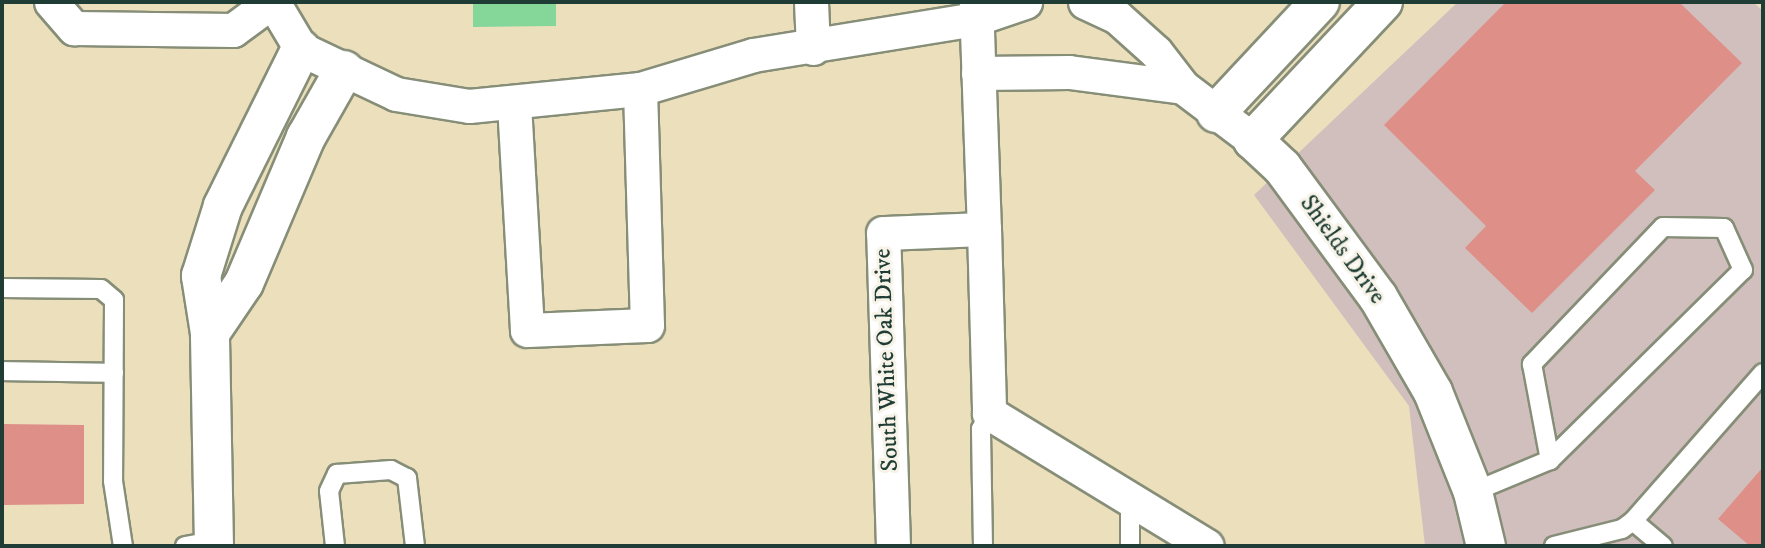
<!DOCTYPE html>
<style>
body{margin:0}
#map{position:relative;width:1765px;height:548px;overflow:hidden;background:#ecdfbc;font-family:"IM FELL DW Pica",serif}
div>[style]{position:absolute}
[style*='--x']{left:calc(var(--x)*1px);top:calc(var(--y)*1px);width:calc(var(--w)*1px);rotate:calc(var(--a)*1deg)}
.industrial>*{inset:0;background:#d1bfbe}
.green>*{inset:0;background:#85d799}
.building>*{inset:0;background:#de8f88}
.roads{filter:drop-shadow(2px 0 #868e78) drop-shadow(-2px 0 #868e78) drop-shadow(0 2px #868e78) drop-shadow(0 -2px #868e78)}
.service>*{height:18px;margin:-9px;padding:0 9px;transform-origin:9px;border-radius:9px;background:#fff}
.minor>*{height:33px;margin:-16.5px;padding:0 16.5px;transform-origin:16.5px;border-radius:16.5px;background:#fff}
.tertiary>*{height:38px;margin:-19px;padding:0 19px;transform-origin:19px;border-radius:19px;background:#fff}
span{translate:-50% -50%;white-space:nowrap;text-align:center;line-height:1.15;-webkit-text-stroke:6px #f7f3e8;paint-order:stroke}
.street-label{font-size:24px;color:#1f3d34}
.frame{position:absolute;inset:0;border:4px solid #1f3d34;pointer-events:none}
</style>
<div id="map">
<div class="industrial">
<i style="clip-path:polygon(1458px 2px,1753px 2px,1763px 11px,1763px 546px,1425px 546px,1409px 406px,1254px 195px)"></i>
</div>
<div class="green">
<i style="clip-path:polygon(473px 2px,556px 2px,556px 26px,473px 27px)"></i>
</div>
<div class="building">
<i style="clip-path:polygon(1506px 2px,1679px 2px,1742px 63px,1635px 171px,1655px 190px,1532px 313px,1465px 248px,1486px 226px,1384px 125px)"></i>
<i style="clip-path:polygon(2px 424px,84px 425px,84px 504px,2px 505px)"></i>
<i style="clip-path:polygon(1763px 467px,1763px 546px,1750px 546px,1718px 519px)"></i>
</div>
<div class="roads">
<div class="service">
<i style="--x:2;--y:288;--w:99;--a:0.6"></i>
<i style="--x:101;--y:289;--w:17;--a:40"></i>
<i style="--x:114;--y:300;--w:181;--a:90.3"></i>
<i style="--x:113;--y:481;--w:66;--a:81.3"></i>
<i style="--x:2;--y:371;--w:112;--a:1"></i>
<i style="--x:1473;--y:492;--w:83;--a:-22.6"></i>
<i style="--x:1550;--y:460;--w:271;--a:-44.6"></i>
<i style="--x:1743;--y:270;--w:46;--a:-114.3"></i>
<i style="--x:1724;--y:228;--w:61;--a:-179.1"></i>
<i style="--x:1663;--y:227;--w:190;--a:133.7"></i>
<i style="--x:1532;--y:364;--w:98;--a:79.4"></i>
<i style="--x:1130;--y:500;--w:46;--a:90"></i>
<i style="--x:1633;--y:521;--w:39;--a:40"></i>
<i style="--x:185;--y:546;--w:28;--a:-10"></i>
<i style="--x:335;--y:546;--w:55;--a:-96.2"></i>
<i style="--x:329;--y:491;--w:19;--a:-65"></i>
<i style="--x:337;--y:474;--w:54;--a:-4.2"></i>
<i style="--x:391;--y:470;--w:18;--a:27"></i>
<i style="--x:407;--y:478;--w:68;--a:83.3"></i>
<i style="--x:983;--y:546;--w:117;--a:-91"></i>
<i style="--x:981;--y:429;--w:18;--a:-63"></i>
<i style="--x:1554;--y:546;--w:70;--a:-14"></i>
<i style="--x:1622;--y:529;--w:14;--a:-36"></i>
<i style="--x:1633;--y:521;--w:197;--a:-48.7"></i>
</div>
<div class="minor">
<i style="--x:51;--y:2;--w:35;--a:49"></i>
<i style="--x:74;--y:28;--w:159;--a:0.7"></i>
<i style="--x:233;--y:30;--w:47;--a:-36.4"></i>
<i style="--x:273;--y:2;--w:55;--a:59.2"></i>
<i style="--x:301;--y:49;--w:105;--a:25.3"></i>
<i style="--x:396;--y:94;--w:74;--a:9.3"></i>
<i style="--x:469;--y:106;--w:172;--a:-5.7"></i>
<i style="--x:640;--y:89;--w:118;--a:-16.7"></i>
<i style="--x:753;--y:55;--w:225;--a:-9.2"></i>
<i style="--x:975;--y:19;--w:53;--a:-18.8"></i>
<i style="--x:811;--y:2;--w:46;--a:87.5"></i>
<i style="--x:976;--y:2;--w:227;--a:88"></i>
<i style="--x:1085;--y:2;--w:35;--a:25"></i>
<i style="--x:1117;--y:17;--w:52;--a:41.9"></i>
<i style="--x:1156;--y:52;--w:44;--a:52.4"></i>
<i style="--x:1183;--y:87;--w:88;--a:37.1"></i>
<i style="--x:978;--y:73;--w:91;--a:-0.6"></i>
<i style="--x:1069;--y:72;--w:115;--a:7.5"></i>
<i style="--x:514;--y:104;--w:226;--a:86.7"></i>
<i style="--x:527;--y:330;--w:120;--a:-2.4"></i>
<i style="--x:647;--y:325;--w:236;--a:-91.7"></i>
<i style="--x:893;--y:546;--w:313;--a:-91.8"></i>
<i style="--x:883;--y:233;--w:101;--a:-2.3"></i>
<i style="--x:984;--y:229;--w:184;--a:88.4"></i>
<i style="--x:989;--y:413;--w:255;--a:31.4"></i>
</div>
<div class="tertiary">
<i style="--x:1383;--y:2;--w:190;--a:133.3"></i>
<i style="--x:1253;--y:140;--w:40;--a:43"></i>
<i style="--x:1282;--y:167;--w:162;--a:53.6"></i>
<i style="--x:1378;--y:297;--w:110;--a:59.9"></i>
<i style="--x:1433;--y:392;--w:108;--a:68.2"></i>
<i style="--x:1473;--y:492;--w:56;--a:76.5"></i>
<i style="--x:1216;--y:113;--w:152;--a:-46.9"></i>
<i style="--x:210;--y:333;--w:60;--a:-55.8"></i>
<i style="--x:244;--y:283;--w:159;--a:-67"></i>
<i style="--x:306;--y:137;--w:77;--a:-60.4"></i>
<i style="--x:214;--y:546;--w:213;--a:-91.1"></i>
<i style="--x:210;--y:333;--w:58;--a:-99"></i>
<i style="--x:201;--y:276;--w:73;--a:-72.6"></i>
<i style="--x:223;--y:206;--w:175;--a:-63.6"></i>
</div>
</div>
<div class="street-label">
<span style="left:1342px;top:250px;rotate:54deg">Shields Drive</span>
<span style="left:887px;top:360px;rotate:-92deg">South White Oak Drive</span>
</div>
<div class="frame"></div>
</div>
